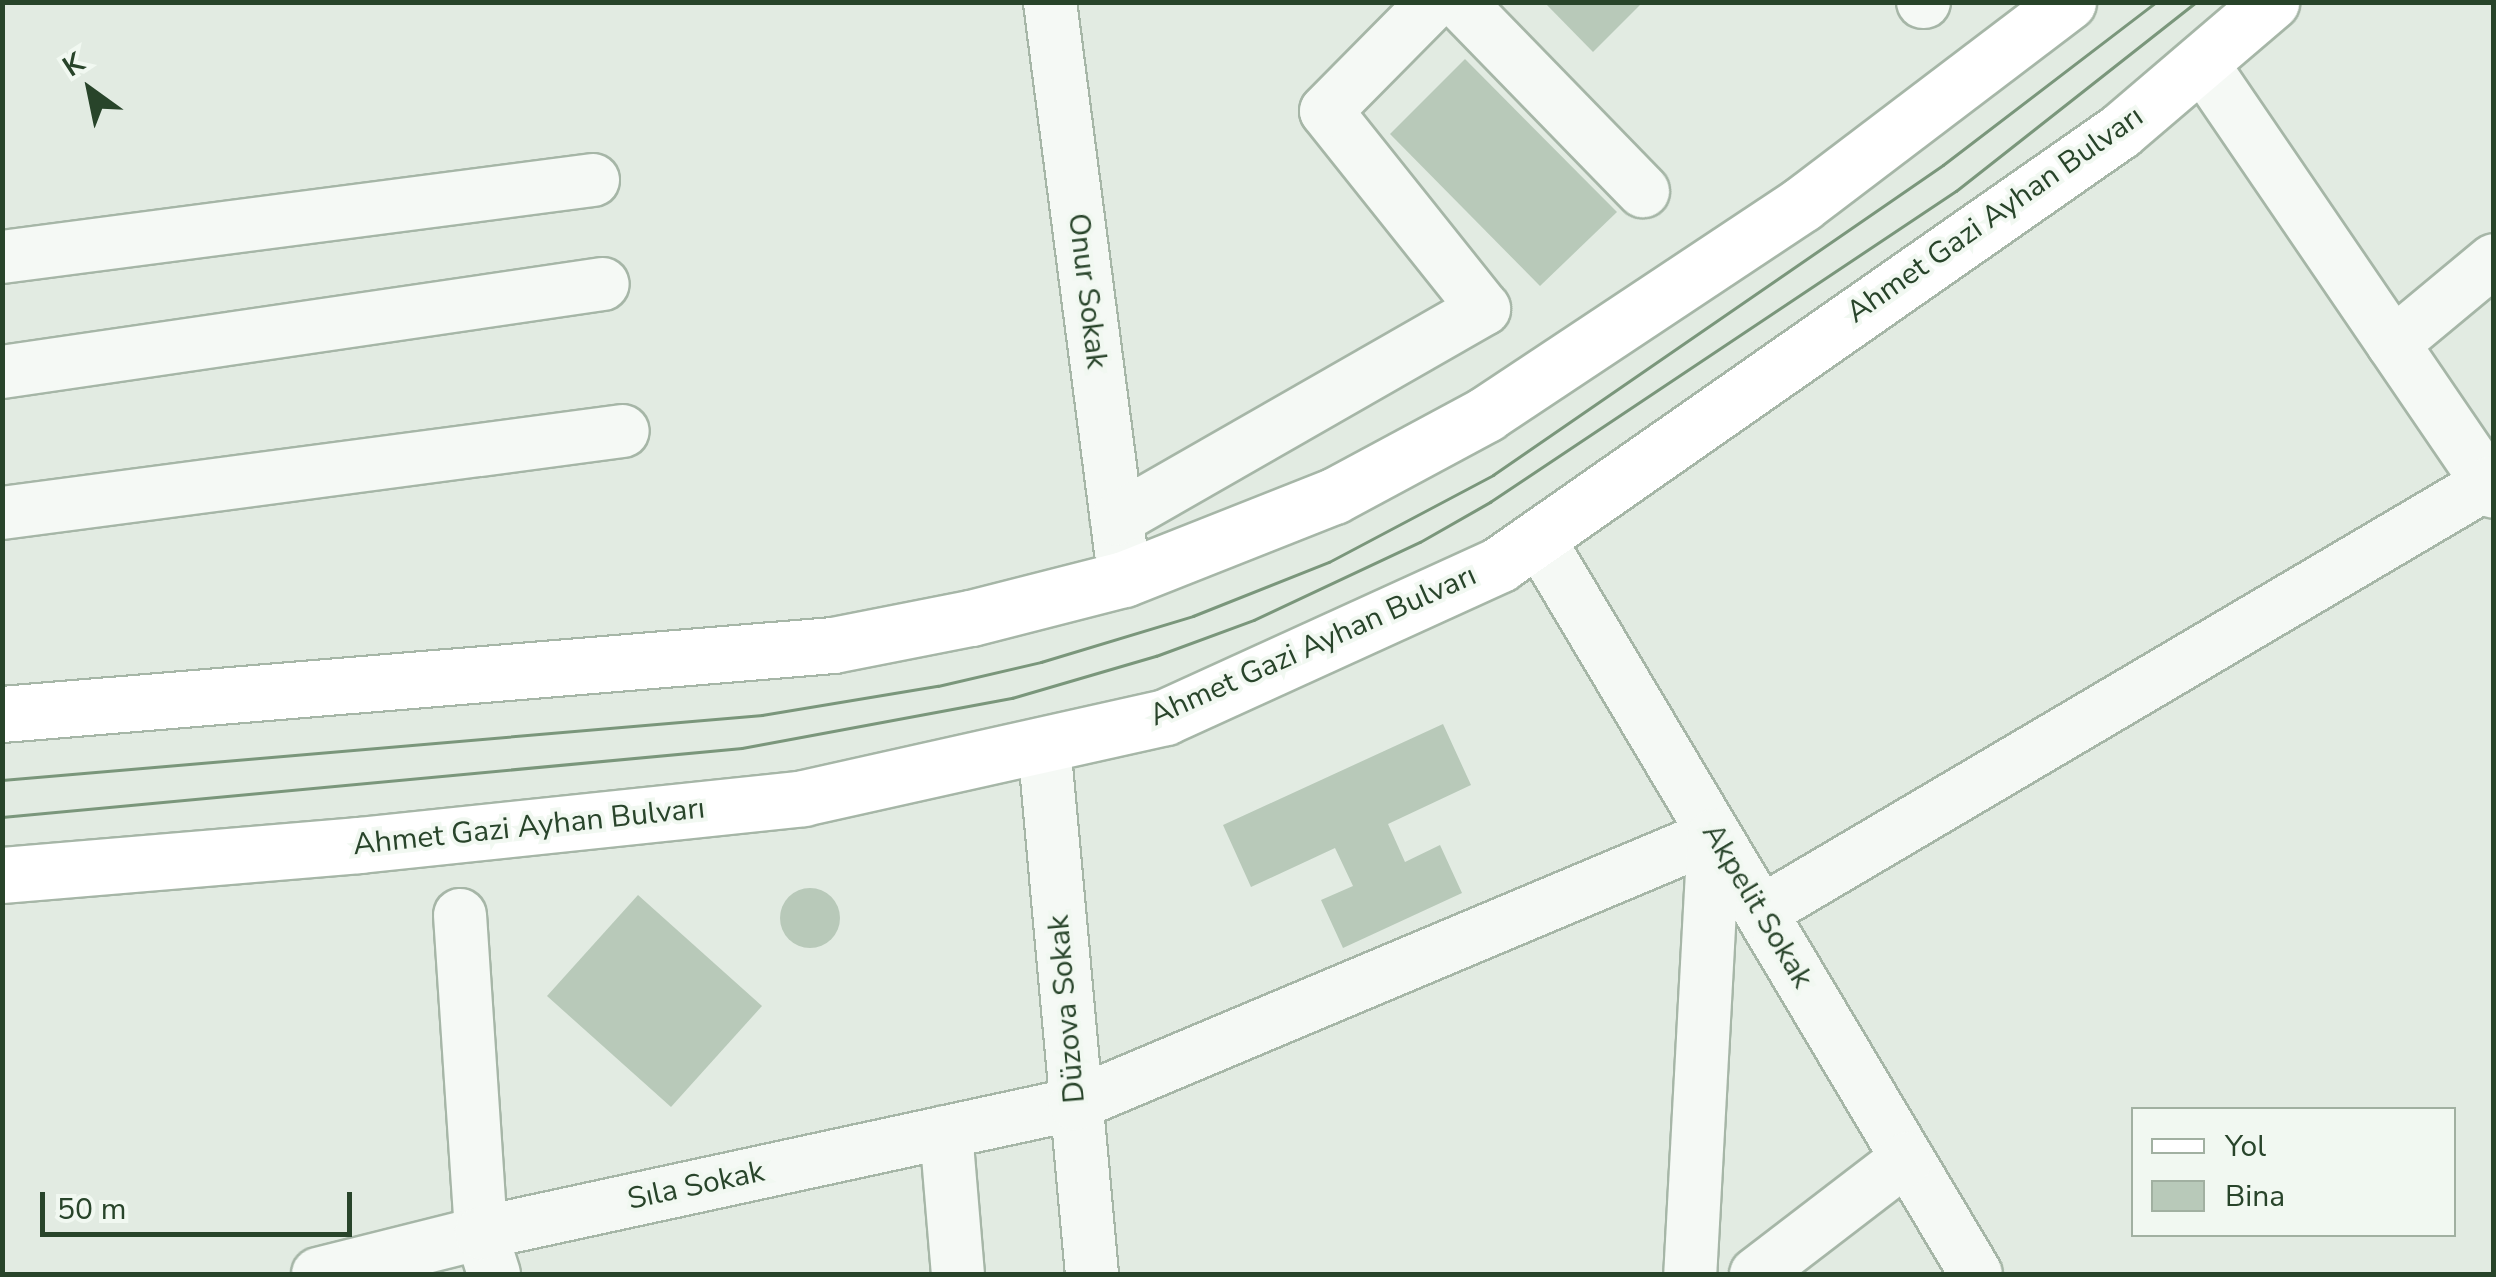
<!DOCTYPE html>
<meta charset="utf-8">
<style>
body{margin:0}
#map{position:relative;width:2496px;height:1277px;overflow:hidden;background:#e2ebe2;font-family:"Nunito Sans",sans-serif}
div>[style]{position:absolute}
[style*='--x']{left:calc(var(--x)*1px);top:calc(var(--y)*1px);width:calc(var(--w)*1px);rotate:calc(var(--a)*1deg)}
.building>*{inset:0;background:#b8c9b9}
.round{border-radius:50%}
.roads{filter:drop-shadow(2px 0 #a6b6a7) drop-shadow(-2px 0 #a6b6a7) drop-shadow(0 2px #a6b6a7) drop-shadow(0 -2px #a6b6a7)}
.minor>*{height:52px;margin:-26px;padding:0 26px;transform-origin:26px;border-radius:26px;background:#f5f9f5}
.major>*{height:55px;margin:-27.5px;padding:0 27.5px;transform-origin:27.5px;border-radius:27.5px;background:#fff}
.tram>*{height:2.5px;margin:-1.25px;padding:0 1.25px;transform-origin:1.25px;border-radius:1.25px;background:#7a967b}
span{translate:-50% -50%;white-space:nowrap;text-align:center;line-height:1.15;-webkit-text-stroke:8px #f1f8f1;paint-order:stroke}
.street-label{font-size:30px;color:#28442a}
.frame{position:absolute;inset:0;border:5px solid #28442a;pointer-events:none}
.legend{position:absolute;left:2131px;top:1107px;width:325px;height:130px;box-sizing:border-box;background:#f1f8f1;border:2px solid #a1b0a1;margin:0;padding:12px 18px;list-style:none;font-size:30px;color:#28442a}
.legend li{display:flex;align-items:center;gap:20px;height:50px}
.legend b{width:50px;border:2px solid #a1b0a1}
.north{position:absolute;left:40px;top:40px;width:100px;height:100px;-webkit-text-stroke:8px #f1f8f1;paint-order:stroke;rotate:327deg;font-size:28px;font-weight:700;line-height:40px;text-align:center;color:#28442a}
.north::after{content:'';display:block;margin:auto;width:35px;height:45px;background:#28442a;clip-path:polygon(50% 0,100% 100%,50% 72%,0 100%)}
.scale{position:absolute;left:40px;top:1192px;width:312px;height:45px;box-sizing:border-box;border:5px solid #28442a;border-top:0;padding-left:12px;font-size:30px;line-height:35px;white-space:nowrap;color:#28442a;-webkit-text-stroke:8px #f1f8f1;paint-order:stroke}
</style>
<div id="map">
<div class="building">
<i style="clip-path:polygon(1544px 2px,1643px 2px,1593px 52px)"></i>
<i style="clip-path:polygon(1465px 59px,1617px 212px,1540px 286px,1390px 134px)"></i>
<i style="clip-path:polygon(1443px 724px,1471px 785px,1388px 824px,1405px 862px,1440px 845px,1462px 893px,1343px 948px,1321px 900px,1353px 886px,1335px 848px,1251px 887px,1223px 825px)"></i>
<i class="round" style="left:780px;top:888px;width:60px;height:60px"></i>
<i style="clip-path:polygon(638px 895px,762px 1006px,671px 1107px,547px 996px)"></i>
</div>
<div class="roads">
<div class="minor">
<i style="--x:1050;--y:2;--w:555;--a:82.64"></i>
<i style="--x:1459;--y:2;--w:264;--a:45.8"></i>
<i style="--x:1923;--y:2;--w:1;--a:0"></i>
<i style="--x:2201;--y:62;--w:520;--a:55.73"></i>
<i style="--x:2;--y:257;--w:596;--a:-7.42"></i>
<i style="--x:2393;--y:344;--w:131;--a:-39.7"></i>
<i style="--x:2;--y:372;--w:607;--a:-8.33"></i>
<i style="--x:2;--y:513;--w:626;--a:-7.52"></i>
<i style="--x:1117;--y:519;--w:423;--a:-29.8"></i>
<i style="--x:1484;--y:309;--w:253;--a:-128.6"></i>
<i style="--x:1326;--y:111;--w:153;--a:-45.3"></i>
<i style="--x:1538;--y:538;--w:856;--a:59.24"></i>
<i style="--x:1044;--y:744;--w:532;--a:84.83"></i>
<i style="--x:1761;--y:912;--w:844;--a:-30.54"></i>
<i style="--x:460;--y:915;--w:319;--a:86.2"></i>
<i style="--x:481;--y:1233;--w:43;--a:72.4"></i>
<i style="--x:946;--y:1132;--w:143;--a:85.2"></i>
<i style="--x:318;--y:1274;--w:168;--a:-14.1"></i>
<i style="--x:481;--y:1233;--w:608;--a:-12.25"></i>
<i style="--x:1075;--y:1104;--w:693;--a:-22.83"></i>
<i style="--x:1714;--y:835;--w:440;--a:93.1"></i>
<i style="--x:1756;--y:1274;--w:190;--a:-37.5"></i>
</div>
<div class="major">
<i style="--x:2;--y:714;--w:834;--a:-4.75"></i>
<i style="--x:833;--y:645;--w:141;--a:-11.1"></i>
<i style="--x:971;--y:618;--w:158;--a:-14.3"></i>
<i style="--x:1124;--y:579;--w:226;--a:-21.6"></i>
<i style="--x:1334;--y:496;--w:173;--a:-28.3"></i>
<i style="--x:1486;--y:414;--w:379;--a:-33.6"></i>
<i style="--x:1802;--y:204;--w:334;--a:-37.2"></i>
<i style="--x:2;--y:875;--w:358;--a:-4.8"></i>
<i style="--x:359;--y:845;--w:446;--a:-6"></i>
<i style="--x:803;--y:798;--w:371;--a:-12.6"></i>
<i style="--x:1165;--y:717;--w:368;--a:-24.5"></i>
<i style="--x:1500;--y:564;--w:756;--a:-34.93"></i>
<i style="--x:2120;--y:131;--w:199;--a:-40.5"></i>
</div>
</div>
<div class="tram">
<i style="--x:2;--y:780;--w:763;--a:-4.89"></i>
<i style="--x:762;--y:715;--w:178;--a:-9.4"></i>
<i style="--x:938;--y:686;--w:106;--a:-13.1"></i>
<i style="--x:1041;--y:662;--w:159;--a:-16.8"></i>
<i style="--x:1193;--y:616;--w:146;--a:-21.7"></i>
<i style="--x:1329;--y:562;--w:186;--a:-27.9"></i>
<i style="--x:1493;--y:475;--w:546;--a:-34.56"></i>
<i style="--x:1943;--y:165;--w:268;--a:-37.4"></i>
<i style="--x:2;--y:817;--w:743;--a:-5.33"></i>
<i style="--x:742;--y:748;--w:275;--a:-10.5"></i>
<i style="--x:1012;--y:698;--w:150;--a:-16.3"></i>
<i style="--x:1156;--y:656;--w:104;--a:-20.2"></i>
<i style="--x:1254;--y:620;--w:183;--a:-25.2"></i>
<i style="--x:1420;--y:542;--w:81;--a:-29.7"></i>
<i style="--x:1490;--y:502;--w:560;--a:-33.72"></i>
<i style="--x:1956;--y:191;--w:305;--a:-38.2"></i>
</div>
<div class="street-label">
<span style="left:1995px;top:215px;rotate:-35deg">Ahmet Gazi Ayhan Bulvarı</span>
<span style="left:1087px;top:291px;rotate:83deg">Onur Sokak</span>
<span style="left:1313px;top:646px;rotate:-24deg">Ahmet Gazi Ayhan Bulvarı</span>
<span style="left:529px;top:827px;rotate:-6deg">Ahmet Gazi Ayhan Bulvarı</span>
<span style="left:1757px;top:906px;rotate:59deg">Akpelit Sokak</span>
<span style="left:1067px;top:1009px;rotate:-95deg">Düzova Sokak</span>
<span style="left:696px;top:1186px;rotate:-12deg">Sıla Sokak</span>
</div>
<div class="frame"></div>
<ul class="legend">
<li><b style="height:12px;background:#fff"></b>Yol</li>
<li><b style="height:28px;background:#b8c9b9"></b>Bina</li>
</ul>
<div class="north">K</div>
<div class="scale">50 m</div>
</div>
